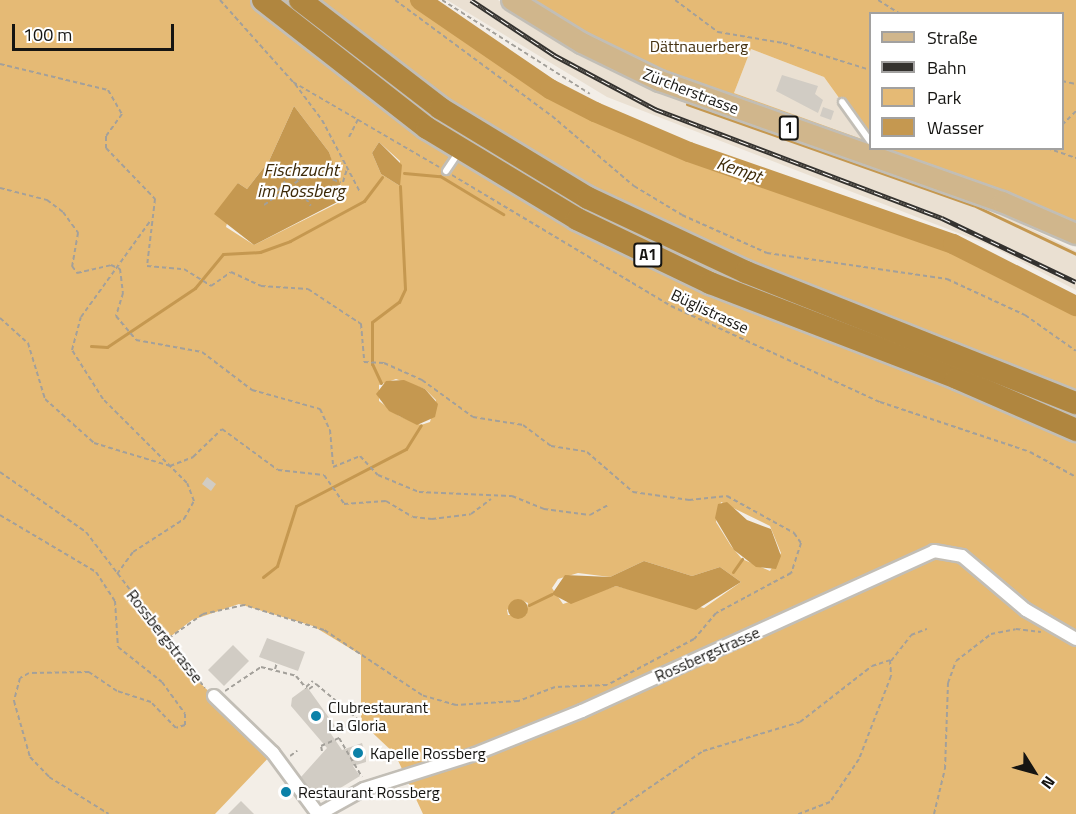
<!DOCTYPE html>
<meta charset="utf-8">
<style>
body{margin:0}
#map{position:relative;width:1076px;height:814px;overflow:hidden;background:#f3eee7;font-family:"Titillium Web",sans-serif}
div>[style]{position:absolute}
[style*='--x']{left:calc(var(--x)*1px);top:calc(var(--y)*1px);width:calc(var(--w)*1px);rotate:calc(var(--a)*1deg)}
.built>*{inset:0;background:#eae0d2}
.green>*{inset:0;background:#e5ba75}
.water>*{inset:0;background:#c59850}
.round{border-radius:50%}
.stream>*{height:3px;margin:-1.5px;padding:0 1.5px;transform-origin:1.5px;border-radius:1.5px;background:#c59850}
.river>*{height:20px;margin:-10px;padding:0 10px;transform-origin:10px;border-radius:10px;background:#c59850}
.building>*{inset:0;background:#d1ccc4}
.path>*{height:2px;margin-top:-1px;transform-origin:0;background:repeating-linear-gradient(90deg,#a3a09a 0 4.5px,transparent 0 7.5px)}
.roads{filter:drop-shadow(2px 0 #c2beb6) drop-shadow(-2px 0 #c2beb6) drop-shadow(0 2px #c2beb6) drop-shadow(0 -2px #c2beb6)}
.service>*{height:6px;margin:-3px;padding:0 3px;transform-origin:3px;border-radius:3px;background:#fff}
.minor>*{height:12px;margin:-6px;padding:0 6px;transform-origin:6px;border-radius:6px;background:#fff}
.primary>*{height:20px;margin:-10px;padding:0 10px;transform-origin:10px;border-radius:10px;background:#d0b68c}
.motorway>*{height:22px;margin:-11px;padding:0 11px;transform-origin:11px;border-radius:11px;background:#b0863f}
.rail>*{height:5px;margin-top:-2.5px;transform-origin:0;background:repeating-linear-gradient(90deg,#fff 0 9px,#34322f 0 18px);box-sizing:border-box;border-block:2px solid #34322f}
.dots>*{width:16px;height:16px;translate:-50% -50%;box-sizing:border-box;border:3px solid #fff;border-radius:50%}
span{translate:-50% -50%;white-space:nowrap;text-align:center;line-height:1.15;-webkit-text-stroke:4.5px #fff;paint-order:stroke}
.shield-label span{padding:2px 4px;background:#fff;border:2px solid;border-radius:4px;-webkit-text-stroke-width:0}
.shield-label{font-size:15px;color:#161512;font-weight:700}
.park-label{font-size:16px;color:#453212}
.street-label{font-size:16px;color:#161512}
.poi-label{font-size:16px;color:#161512}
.left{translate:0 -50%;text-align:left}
.water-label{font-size:18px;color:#3d2a09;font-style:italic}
.legend{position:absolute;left:869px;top:12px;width:195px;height:138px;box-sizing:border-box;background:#fff;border:2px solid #a2a1a0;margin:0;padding:8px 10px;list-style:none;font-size:18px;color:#161512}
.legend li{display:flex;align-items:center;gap:12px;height:30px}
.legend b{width:30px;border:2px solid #a2a1a0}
.north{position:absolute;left:1004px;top:742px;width:60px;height:60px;-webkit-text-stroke:4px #fff;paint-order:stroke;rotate:127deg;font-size:16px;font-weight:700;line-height:24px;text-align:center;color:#161512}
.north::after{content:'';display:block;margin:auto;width:21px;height:27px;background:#161512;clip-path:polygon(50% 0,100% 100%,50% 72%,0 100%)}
.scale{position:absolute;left:12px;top:24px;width:162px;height:27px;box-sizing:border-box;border:3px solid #161512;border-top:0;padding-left:8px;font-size:18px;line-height:21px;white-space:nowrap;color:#161512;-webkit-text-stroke:4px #fff;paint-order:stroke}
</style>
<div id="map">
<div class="built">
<i style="clip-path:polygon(447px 0,498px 0,535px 24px,969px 198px,1076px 251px,1076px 290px,989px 245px,607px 97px)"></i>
<i style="clip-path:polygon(751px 49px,824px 77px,870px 142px,734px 93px)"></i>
</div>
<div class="green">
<i style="clip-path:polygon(evenodd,0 0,431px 0,503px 49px,539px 89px,592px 117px,675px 152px,935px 243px,1035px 288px,1076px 313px,1076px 814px,423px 814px,395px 754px,361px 722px,361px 655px,313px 626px,239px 604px,192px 620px,166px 640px,200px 683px,273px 753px,215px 814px,0 814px,0 0,294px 106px,329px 152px,344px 200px,254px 245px,226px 227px,238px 183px,247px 189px,269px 161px,294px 106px,0 0,379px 142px,400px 161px,400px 186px,381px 174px,372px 153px,379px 142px,0 0,396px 379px,425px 389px,436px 400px,430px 422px,421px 425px,399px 416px,379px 401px,379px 385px,396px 379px,0 0,721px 502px,770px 526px,781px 553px,770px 571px,742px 559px,731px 546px,716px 522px,721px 502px,0 0,644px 561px,692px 576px,720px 567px,741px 582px,704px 608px,616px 586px,563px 604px,552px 588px,558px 579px,578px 573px,610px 577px,644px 561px,0 0,521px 600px,528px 603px,526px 615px,508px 615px,507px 610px,521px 600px)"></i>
<i style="clip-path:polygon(evenodd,512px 0,1076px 0,1076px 234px,714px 101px,512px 0,870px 14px,1062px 14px,1062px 148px,870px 148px,870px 142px,734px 93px,751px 49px,824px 77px,870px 141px,870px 14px)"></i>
</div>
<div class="water">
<i style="clip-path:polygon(294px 106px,329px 152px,345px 198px,254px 245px,214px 214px,238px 183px,247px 189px,269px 161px)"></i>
<i style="clip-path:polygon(379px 142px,402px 165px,400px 186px,381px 174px,372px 153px)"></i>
<i style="clip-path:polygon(386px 381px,404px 380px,425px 389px,438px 404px,435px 417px,417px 425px,389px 411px,376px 394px)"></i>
<i style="clip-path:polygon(727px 502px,747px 520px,771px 529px,781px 556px,776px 569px,756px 567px,734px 550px,715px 518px,718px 504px)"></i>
<i style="clip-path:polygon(644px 561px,692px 576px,720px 567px,741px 582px,696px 610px,616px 586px,571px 604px,552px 594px,565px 575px,610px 577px)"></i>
<i class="round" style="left:508px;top:599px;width:20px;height:20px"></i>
</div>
<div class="stream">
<i style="--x:687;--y:104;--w:303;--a:19.5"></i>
<i style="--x:973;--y:205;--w:114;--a:25.4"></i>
<i style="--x:404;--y:173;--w:36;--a:5"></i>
<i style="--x:440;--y:176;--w:74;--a:31.1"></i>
<i style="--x:91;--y:346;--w:16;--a:4"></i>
<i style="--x:107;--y:347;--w:106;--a:-33.8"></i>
<i style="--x:195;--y:288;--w:44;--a:-50.5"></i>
<i style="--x:223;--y:254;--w:37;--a:-3"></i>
<i style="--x:260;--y:252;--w:32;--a:-20"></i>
<i style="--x:290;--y:241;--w:84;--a:-28.4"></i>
<i style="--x:364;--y:201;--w:30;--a:-53"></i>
<i style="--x:381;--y:383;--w:21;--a:-115"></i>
<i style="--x:372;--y:364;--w:42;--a:-90"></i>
<i style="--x:372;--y:322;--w:34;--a:-37"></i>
<i style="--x:399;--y:302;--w:14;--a:-65"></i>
<i style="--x:405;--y:289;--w:103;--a:-92.8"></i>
<i style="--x:733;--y:572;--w:16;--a:-55"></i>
<i style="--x:263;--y:577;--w:18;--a:-38"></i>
<i style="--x:277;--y:566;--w:63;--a:-72.4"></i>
<i style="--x:296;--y:506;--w:124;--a:-27.4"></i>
<i style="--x:406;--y:449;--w:28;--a:-58"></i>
<i style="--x:529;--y:605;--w:25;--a:-26"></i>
</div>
<div class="river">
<i style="--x:420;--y:0;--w:158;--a:34.4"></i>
<i style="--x:550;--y:89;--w:51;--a:27.1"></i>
<i style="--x:595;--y:112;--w:102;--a:23.1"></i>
<i style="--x:689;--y:152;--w:280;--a:19.2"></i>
<i style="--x:953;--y:244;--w:138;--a:26.8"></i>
</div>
<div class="building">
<i style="clip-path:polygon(782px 75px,818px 86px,815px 94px,823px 100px,818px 113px,776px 91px)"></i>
<i style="clip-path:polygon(823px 107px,834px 111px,831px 120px,820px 116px)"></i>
<i style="clip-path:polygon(207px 477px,216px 484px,211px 491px,202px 484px)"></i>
<i style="clip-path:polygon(267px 638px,305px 652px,298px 671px,259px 657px)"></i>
<i style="clip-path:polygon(233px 645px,249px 661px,224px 686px,208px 670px)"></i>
<i style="clip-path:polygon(307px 687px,335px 726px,329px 731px,342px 750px,362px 743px,366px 756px,366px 762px,353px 766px,360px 776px,319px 801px,301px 777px,327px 748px,291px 706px,292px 698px)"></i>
<i style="clip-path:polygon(241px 801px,254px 814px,228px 814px)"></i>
</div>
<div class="path">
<i style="--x:220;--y:0;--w:110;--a:48.3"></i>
<i style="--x:293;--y:82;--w:169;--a:30.2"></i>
<i style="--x:395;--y:0;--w:195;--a:36.5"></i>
<i style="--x:552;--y:116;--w:108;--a:40.5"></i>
<i style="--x:634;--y:186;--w:56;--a:31.1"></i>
<i style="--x:682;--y:215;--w:93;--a:24.1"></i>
<i style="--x:767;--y:253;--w:182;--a:8.2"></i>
<i style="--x:947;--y:279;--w:86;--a:24.8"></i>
<i style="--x:1025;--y:315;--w:62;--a:35.2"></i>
<i style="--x:442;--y:0;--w:175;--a:32.4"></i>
<i style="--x:675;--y:0;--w:54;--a:36.7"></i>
<i style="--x:718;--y:32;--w:66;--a:9.6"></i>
<i style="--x:783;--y:43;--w:91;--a:17.2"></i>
<i style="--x:878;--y:0;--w:26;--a:32"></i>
<i style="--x:0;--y:64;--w:111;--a:13.5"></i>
<i style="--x:108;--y:90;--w:28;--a:60"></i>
<i style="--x:122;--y:114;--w:27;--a:126"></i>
<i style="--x:106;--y:136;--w:12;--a:90"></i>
<i style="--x:106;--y:148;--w:71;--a:46.1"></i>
<i style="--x:155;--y:199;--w:67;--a:96.8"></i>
<i style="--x:147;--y:266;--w:37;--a:5"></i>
<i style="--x:184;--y:269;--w:32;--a:32"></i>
<i style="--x:211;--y:286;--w:24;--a:-35"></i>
<i style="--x:231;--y:272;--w:33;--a:25"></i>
<i style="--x:261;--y:286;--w:47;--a:3.7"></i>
<i style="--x:308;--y:289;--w:64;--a:33.4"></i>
<i style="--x:361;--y:324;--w:38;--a:85"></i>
<i style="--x:364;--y:362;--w:20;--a:3"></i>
<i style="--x:384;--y:363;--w:42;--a:24.1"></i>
<i style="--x:422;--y:380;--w:63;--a:36"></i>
<i style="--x:473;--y:417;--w:51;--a:9.1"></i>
<i style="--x:523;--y:425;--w:35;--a:37"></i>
<i style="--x:551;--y:446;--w:36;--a:9"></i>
<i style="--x:587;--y:452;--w:61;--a:41"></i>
<i style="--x:633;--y:492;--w:57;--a:8.1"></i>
<i style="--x:689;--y:500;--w:38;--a:-6"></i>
<i style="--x:727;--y:496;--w:77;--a:28.9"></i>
<i style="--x:794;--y:533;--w:12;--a:55"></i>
<i style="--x:801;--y:543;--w:32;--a:108"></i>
<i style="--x:791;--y:573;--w:85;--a:151.9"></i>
<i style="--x:716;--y:613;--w:34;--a:130"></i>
<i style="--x:694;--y:639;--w:98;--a:152.1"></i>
<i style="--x:607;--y:685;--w:52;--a:177.8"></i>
<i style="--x:555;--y:687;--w:40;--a:159"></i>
<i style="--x:518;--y:701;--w:62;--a:176.3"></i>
<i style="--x:456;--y:705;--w:35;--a:-164"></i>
<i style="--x:422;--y:695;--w:118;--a:-146.4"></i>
<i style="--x:324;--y:630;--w:84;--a:-162.6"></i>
<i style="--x:244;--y:605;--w:42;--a:167.6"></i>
<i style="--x:203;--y:614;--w:45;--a:144.9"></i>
<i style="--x:1062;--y:81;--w:14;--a:12"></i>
<i style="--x:295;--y:84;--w:45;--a:53.1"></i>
<i style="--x:322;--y:120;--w:81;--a:62.2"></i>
<i style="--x:1062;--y:125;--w:20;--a:-45"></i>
<i style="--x:349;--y:137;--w:22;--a:-63"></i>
<i style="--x:1047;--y:148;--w:31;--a:19"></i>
<i style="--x:452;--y:175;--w:255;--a:30.9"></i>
<i style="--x:671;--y:306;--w:230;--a:24.7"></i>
<i style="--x:880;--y:402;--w:158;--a:18.4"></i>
<i style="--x:1030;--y:452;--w:52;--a:28.5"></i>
<i style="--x:343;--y:182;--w:14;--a:-73"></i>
<i style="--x:297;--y:186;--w:24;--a:55"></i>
<i style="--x:0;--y:188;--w:49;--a:14.3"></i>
<i style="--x:47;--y:200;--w:20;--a:37"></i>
<i style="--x:63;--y:212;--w:26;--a:54"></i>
<i style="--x:78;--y:233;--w:34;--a:100"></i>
<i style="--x:72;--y:266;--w:9;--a:54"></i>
<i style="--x:77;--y:273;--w:35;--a:-13"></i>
<i style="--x:111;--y:265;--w:10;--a:24"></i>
<i style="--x:120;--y:269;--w:24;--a:83"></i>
<i style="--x:123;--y:293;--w:24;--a:107"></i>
<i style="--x:116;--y:316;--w:31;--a:50"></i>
<i style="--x:136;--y:340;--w:67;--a:10.3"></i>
<i style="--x:202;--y:352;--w:63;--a:37.2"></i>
<i style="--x:252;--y:390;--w:71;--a:15.6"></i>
<i style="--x:320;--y:409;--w:23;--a:65"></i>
<i style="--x:330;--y:430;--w:37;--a:85"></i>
<i style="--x:333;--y:467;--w:29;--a:-22"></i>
<i style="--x:360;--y:456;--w:26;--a:47"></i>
<i style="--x:378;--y:475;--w:44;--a:22.5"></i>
<i style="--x:419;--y:492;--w:93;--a:2.5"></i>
<i style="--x:512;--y:496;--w:35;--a:22"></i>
<i style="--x:544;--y:509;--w:46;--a:7.4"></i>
<i style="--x:590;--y:515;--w:21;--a:-29"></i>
<i style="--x:278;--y:191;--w:19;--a:-54"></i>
<i style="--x:289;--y:176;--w:13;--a:18"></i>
<i style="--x:264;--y:205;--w:59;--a:-35.3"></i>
<i style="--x:312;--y:171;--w:31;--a:22"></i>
<i style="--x:0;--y:318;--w:38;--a:42"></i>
<i style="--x:28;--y:343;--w:59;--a:73.1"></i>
<i style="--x:45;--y:399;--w:66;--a:41.9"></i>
<i style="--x:94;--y:443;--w:79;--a:16.8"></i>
<i style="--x:170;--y:466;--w:25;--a:-21"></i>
<i style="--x:193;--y:457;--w:40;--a:-44"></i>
<i style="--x:222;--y:429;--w:69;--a:36.2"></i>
<i style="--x:278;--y:470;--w:46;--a:6.2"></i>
<i style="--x:324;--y:475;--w:35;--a:55"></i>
<i style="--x:344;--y:504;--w:42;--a:-4.1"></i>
<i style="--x:386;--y:501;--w:31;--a:31"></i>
<i style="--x:413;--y:517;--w:19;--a:6"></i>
<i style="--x:432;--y:519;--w:39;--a:-7"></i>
<i style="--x:471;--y:514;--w:25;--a:-37"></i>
<i style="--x:0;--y:472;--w:105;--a:34.9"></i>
<i style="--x:86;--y:532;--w:196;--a:52.7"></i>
<i style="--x:0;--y:515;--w:112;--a:30.7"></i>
<i style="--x:96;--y:572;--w:35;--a:57"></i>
<i style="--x:115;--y:601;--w:46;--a:86.3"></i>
<i style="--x:118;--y:647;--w:56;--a:38.5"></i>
<i style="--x:162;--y:682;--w:39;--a:54"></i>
<i style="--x:185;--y:714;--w:11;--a:90"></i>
<i style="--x:185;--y:725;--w:9;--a:162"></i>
<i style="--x:176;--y:728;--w:36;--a:-134"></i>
<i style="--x:151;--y:702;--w:36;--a:-162"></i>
<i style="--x:117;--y:691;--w:34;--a:-146"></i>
<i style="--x:89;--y:672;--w:60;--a:179"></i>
<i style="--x:29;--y:673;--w:10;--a:151"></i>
<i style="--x:20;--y:678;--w:24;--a:105"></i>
<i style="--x:14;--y:701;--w:58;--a:74.1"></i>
<i style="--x:30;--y:757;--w:28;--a:46"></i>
<i style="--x:49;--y:777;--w:70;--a:31.7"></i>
<i style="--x:117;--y:574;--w:27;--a:-54"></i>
<i style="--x:133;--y:552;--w:61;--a:-32.9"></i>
<i style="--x:184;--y:519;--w:21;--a:-61"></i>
<i style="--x:194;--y:501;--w:19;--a:-111"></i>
<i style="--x:187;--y:483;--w:119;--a:-135"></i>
<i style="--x:103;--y:399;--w:58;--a:-122.3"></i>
<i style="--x:72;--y:350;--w:34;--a:-75"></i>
<i style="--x:81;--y:317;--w:120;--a:-54.2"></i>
<i style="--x:891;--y:661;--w:33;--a:-52"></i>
<i style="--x:911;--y:635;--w:17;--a:-21"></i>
<i style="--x:275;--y:669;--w:6;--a:-72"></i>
<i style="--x:306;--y:687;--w:9;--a:-41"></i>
<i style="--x:309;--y:689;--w:9;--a:-36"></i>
<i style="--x:316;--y:684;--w:59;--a:40.2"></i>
<i style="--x:225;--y:691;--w:43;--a:-33.7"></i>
<i style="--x:261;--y:667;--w:36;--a:14"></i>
<i style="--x:296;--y:676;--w:16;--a:50"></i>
<i style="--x:322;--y:751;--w:5;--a:-101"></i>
<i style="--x:321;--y:746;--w:20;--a:-24"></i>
<i style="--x:339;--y:738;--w:45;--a:59.5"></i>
<i style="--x:290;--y:756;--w:9;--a:-36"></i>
<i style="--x:611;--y:814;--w:112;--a:-34.4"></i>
<i style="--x:703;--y:751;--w:101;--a:-16.6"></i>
<i style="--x:800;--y:722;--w:91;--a:-37.9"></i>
<i style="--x:872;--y:666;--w:19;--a:-18"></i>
<i style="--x:890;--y:660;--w:16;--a:86"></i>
<i style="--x:891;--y:676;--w:89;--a:111.1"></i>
<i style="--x:859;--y:759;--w:52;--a:124"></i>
<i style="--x:830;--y:802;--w:34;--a:159"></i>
<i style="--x:934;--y:814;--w:46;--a:-76.3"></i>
<i style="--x:945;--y:769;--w:86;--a:-88"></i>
<i style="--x:948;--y:683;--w:23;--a:-70"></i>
<i style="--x:956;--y:661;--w:44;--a:-37.6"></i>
<i style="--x:991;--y:634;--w:25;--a:-11"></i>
<i style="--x:1016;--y:629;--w:25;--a:7"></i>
</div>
<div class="roads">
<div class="service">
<i style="--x:842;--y:102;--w:48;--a:54.3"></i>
<i style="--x:446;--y:171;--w:22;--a:-56"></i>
</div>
<div class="minor">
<i style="--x:214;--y:696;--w:82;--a:44"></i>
<i style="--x:273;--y:753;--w:76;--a:53.6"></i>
<i style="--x:319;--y:814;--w:51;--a:-29.1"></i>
<i style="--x:364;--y:789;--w:116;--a:-17.5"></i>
<i style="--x:475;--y:754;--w:115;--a:-21.9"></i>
<i style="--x:582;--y:711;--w:387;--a:-24.4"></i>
<i style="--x:934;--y:551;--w:28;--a:10"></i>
<i style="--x:962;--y:556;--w:84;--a:40.2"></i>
<i style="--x:1026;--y:610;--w:58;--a:30.1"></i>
</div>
<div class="primary">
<i style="--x:512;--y:0;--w:82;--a:31.6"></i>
<i style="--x:582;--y:43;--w:87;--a:26"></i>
<i style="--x:660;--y:81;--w:363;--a:19.5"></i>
<i style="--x:1002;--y:202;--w:81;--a:23.4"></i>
</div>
<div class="motorway">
<i style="--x:263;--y:0;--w:208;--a:38"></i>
<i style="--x:427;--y:128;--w:175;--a:31.2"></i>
<i style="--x:577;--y:219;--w:148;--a:25.7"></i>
<i style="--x:710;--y:283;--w:265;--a:21"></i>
<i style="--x:957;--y:378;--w:130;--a:23.6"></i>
<i style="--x:300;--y:0;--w:177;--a:37.6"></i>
<i style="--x:440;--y:108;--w:173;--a:31.3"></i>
<i style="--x:588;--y:198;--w:174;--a:25.1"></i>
<i style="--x:746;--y:272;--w:355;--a:21.7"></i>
</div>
</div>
<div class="rail">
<i style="--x:471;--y:0;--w:100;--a:33.5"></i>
<i style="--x:554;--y:55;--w:115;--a:28.1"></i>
<i style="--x:655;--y:109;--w:307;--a:20.8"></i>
<i style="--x:942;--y:218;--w:148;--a:25.5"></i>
</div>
<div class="dots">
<i style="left:316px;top:716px;background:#0b81a8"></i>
<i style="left:358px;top:753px;background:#0b81a8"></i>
<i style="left:286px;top:792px;background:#0b81a8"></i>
</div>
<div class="shield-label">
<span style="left:789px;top:128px">1</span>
<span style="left:648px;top:255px">A1</span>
</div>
<div class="park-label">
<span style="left:699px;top:46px">Dättnauerberg</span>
</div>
<div class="street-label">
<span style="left:691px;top:91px;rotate:21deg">Zürcherstrasse</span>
<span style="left:710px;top:311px;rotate:25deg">Büglistrasse</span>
<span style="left:165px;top:636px;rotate:52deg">Rossbergstrasse</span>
<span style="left:707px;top:654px;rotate:-24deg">Rossbergstrasse</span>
</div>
<div class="poi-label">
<span class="left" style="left:328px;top:716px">Clubrestaurant<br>La Gloria</span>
<span class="left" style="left:370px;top:753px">Kapelle Rossberg</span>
<span class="left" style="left:298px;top:792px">Restaurant Rossberg</span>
</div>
<div class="water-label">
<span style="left:739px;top:170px;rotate:19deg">Kempt</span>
<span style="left:301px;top:181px">Fischzucht<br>im Rossberg</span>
</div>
<ul class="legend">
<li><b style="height:8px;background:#d0b68c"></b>Straße</li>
<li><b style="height:8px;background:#34322f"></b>Bahn</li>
<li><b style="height:16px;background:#e5ba75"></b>Park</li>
<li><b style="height:16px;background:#c59850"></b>Wasser</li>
</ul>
<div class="north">N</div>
<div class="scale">100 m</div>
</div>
